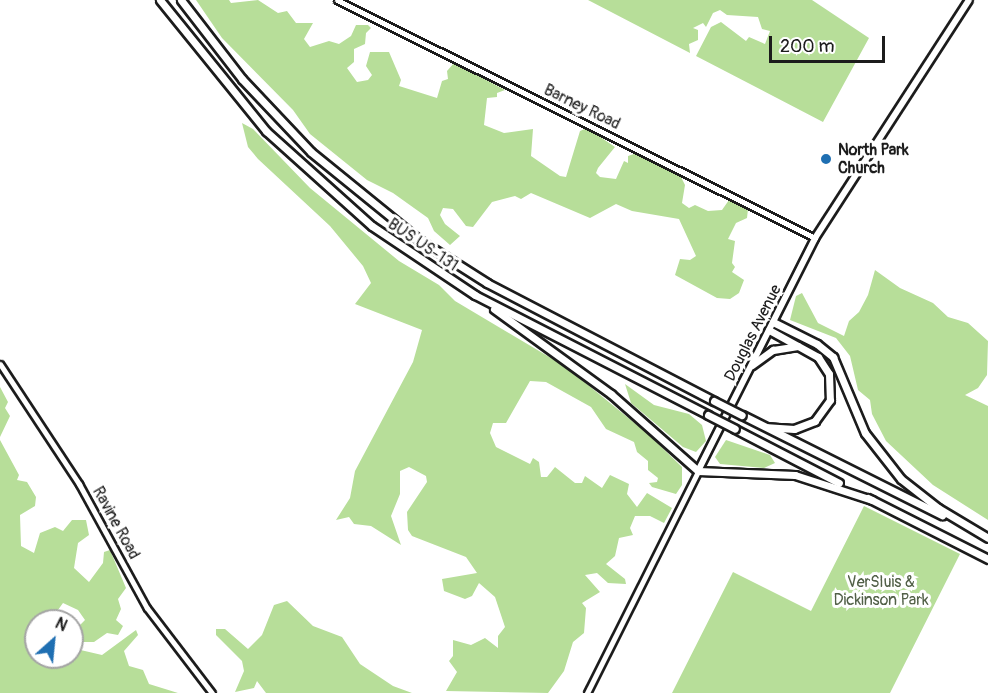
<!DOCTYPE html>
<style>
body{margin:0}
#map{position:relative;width:988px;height:693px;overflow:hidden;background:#fff;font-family:Pangolin,sans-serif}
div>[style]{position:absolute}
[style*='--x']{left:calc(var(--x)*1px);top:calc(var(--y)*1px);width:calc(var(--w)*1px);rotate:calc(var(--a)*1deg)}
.green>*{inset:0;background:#b7de99}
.roads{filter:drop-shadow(2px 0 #1c1c1c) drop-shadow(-2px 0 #1c1c1c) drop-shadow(0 2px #1c1c1c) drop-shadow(0 -2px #1c1c1c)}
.secondary>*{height:5px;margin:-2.5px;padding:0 2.5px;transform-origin:2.5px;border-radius:2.5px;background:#fff}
.primary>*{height:6px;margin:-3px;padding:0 3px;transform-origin:3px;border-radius:3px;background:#fff}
.highway>*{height:7px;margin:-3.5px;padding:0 3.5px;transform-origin:3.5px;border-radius:3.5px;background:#fff}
.bridges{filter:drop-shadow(2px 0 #1c1c1c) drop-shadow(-2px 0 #1c1c1c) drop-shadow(0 2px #1c1c1c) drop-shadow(0 -2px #1c1c1c)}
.highway-bridge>*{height:7px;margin:-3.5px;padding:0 3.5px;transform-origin:3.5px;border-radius:3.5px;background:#fff}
.dots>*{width:16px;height:16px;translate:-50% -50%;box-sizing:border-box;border:3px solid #fff;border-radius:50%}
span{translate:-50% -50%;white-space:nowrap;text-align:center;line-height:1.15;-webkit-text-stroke:6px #fff;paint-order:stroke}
.street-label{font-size:16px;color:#1c1c1c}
.poi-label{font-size:16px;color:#1c1c1c;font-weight:700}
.left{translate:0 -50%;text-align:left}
.park-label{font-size:16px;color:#526048}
.north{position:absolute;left:24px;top:609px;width:60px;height:60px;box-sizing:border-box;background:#fff;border:2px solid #a4a4a4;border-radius:50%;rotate:27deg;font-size:16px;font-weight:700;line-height:24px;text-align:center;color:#1c1c1c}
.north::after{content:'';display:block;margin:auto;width:21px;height:27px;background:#1f6fb2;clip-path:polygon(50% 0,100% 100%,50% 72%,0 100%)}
.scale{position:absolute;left:769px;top:36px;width:116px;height:27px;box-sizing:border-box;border:3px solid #1c1c1c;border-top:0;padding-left:8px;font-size:18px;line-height:21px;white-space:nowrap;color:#1c1c1c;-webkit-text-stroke:4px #fff;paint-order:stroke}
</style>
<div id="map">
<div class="green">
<i style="clip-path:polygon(196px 0,229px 0,231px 3px,258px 0,278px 13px,287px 11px,296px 23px,313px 23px,304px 39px,310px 47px,329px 41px,339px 44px,351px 36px,356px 25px,368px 25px,371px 28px,366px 33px,365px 44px,354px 49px,354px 62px,347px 68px,357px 82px,368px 80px,372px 75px,366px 66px,370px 52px,389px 52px,401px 80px,399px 86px,437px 98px,442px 81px,448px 79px,447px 71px,454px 63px,505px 90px,497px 93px,497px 97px,487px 98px,484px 125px,504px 133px,533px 129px,531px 156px,560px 176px,566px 177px,580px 131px,587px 128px,615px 147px,598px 168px,596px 173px,600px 177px,616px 179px,624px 161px,628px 163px,628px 156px,637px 153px,681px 177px,685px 185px,682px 203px,689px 208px,695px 205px,708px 211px,722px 210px,729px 200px,748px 209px,747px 218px,736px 223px,728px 239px,735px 241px,732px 263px,735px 267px,732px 272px,744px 280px,739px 293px,730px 299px,717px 298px,675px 275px,680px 259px,690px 260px,696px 256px,679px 219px,632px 211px,616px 204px,590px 218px,531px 193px,521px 199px,515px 196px,492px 202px,473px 227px,466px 226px,453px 209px,443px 208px,440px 215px,445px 224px,460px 236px,450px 245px,434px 231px,428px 218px,393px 193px,367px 180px,310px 134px,293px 110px,222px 38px)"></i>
<i style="clip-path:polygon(588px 0,812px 0,869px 38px,823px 122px,696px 56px,711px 27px,721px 22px,746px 41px,749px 37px,765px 44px,770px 31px,762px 29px,758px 17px,727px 15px,720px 10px,713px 13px,706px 27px,703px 23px,693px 28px,698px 30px,698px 40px,689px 44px,690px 53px)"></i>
<i style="clip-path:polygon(242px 123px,253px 129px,310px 188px,399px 261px,439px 285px,455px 301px,566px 367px,648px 434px,682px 467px,682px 485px,676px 494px,652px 487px,649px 483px,657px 482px,658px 478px,648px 470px,648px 461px,637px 452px,634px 442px,606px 429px,591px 407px,546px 382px,530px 381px,506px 423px,493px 423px,490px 433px,496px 447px,530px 464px,533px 458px,539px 462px,541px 477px,547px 477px,555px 467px,575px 483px,582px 483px,585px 476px,602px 488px,610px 475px,629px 484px,627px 494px,637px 507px,647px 493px,672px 508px,664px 523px,650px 516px,635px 516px,630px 528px,633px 535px,619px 538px,615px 556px,606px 564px,625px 579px,626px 584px,608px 583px,597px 573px,585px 575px,600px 592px,582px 603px,586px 608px,584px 633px,573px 642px,564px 671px,548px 693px,446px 691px,457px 672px,449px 661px,453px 656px,453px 640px,471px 645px,485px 638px,498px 648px,498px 636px,505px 627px,495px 597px,479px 583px,472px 596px,465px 599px,444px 591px,442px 579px,477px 573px,466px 557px,412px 536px,408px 530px,407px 512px,427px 482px,426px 476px,409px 467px,400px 471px,400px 494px,391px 516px,401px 545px,371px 526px,354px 524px,349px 517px,336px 520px,350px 498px,355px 471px,413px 362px,422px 330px,355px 304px,371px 283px,363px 266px,330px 226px,258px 159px,248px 147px)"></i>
<i style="clip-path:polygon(875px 270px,900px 288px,933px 303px,948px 317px,968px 323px,988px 341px,987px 375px,978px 388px,965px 395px,988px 406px,988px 520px,933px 485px,886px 441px,872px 414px,870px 400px,858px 390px,850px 356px,836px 338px,790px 320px,796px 296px,802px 293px,818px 323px,844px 336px,849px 321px,859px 312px,868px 295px)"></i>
<i style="clip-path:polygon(625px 384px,654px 405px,689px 414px,702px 425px,706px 441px,696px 452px,683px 447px,631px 403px)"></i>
<i style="clip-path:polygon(0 387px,8px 402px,5px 408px,10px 416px,0 437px)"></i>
<i style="clip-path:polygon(0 440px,19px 475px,17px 480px,27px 482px,36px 497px,35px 506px,20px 515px,21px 546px,34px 553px,40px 533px,55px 527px,63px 531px,72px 520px,86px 520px,89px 535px,78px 543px,74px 568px,89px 582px,103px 563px,104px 552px,110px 550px,126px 588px,118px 599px,121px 609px,116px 620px,123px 626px,118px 635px,107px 633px,94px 642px,72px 642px,72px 633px,85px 620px,78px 610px,63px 603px,50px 621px,36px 621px,36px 657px,72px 657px,72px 648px,102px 655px,136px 630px,138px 635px,124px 651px,129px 666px,143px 670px,149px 684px,178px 693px,0 693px)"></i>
<i style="clip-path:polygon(726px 440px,770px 455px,775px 463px,764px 468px,720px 464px,715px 457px)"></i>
<i style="clip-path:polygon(864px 506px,960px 554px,890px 693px,672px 693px,733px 572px,811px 611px)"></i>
<i style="clip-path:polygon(287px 601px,313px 626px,342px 637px,360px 664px,393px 686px,412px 693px,266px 693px,257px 681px,254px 688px,235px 692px,244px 671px,242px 661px,216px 635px,216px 629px,225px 629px,248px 649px,262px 635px,274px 605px)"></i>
</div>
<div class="roads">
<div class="secondary">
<i style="--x:337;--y:0;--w:534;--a:26.47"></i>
<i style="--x:0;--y:364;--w:144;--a:56.6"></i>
<i style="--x:79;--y:484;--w:141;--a:61.3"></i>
<i style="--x:147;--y:608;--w:107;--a:52.6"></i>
<i style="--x:587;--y:693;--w:248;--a:-63.4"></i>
</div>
<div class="primary">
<i style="--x:698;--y:471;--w:261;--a:-63.3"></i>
<i style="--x:815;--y:238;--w:283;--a:-57.1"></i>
</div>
<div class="highway">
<i style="--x:160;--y:0;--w:169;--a:51"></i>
<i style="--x:266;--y:131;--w:142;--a:41.9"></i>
<i style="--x:372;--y:226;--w:124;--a:33.8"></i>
<i style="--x:475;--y:295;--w:262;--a:27.2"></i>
<i style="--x:181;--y:0;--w:100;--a:52.3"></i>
<i style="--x:242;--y:79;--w:100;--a:46.6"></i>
<i style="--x:311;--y:152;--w:138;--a:39.1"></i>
<i style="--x:418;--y:239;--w:82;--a:32.5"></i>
<i style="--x:487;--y:283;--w:256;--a:27.5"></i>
<i style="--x:494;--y:309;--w:145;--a:36"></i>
<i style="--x:611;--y:394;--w:116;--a:41.5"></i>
<i style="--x:698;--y:471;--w:97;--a:2.4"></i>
<i style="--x:795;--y:475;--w:81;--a:18"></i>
<i style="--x:773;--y:322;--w:49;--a:26.6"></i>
<i style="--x:817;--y:344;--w:21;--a:39"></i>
<i style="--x:833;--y:357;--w:82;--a:67.2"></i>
<i style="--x:865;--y:433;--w:58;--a:52"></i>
<i style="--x:901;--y:479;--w:47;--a:38.1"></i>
<i style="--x:938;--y:508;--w:58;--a:31"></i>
<i style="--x:769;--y:330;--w:31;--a:29"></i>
<i style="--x:752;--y:365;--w:26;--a:-36"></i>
<i style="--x:773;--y:350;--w:25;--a:-9"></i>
<i style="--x:798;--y:346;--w:23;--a:29"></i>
<i style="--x:818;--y:357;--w:20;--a:57"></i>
<i style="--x:829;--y:374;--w:26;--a:88"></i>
<i style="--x:830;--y:400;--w:26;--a:126"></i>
<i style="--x:815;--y:421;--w:22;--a:159"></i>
<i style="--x:794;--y:429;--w:26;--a:-176"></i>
<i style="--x:742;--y:415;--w:224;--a:26.6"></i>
<i style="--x:735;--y:429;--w:117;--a:27.4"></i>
<i style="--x:868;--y:498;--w:135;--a:26.9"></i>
</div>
</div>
<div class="bridges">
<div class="highway-bridge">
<i style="--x:714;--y:401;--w:31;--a:27"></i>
<i style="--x:708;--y:415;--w:30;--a:27"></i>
</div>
</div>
<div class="dots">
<i style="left:826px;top:159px;background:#1f6fb2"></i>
</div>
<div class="street-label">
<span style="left:582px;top:107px;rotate:26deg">Barney Road</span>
<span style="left:423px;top:245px;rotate:34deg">BUS US-131</span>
<span style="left:753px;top:333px;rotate:-63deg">Douglas Avenue</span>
<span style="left:116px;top:523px;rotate:61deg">Ravine Road</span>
</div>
<div class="poi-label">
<span class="left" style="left:838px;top:159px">North Park<br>Church</span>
</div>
<div class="park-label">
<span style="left:881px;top:591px">VerSluis &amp;<br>Dickinson Park</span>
</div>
<div class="north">N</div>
<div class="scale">200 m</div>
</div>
